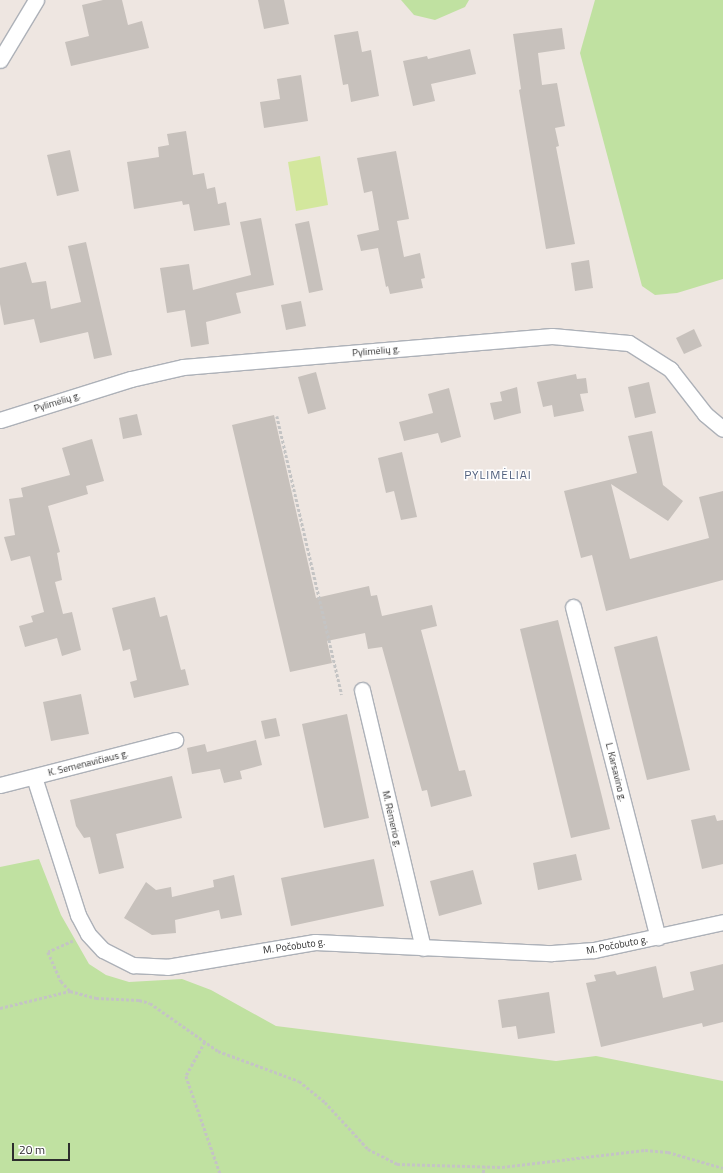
<!DOCTYPE html>
<meta charset="utf-8">
<style>
body{margin:0}
#map{position:relative;width:723px;height:1173px;overflow:hidden;background:#eee6e1;font-family:"Titillium Web",sans-serif}
div>[style]{position:absolute}
[style*='--x']{left:calc(var(--x)*1px);top:calc(var(--y)*1px);width:calc(var(--w)*1px);rotate:calc(var(--a)*1deg)}
.green>*{inset:0;background:#c0e1a1}
.pitch>*{inset:0;background:#d3e79d}
.building>*{inset:0;background:#c7c1bc}
.path>*{height:2.5px;margin-top:-1.25px;transform-origin:0;background:repeating-linear-gradient(90deg,#c4c4c4 0 3px,transparent 0 5px)}
.roads{filter:drop-shadow(1px 0 #adb1b8) drop-shadow(-1px 0 #adb1b8) drop-shadow(0 1px #adb1b8) drop-shadow(0 -1px #adb1b8)}
.street>*{height:15px;margin:-7.5px;padding:0 7.5px;transform-origin:7.5px;border-radius:7.5px;background:#fff}
span{translate:-50% -50%;white-space:nowrap;text-align:center;line-height:1.15;-webkit-text-stroke:3px #fff;paint-order:stroke}
.street-label{font-size:10px;color:#2d2d2d}
.quarter-label{font-size:12px;color:#4f5e7c;letter-spacing:1px}
.scale{position:absolute;left:12px;top:1143px;width:58px;height:18px;box-sizing:border-box;border:2px solid #2d2d2d;border-top:0;padding-left:5px;font-size:12px;line-height:14px;white-space:nowrap;color:#2d2d2d;-webkit-text-stroke:3px #fff;paint-order:stroke}
</style>
<div id="map">
<div class="green">
<i style="clip-path:polygon(401px 0,469px 0,465px 7px,435px 20px,414px 15px)"></i>
<i style="clip-path:polygon(595px 0,723px 0,723px 279px,677px 293px,655px 295px,642px 286px,580px 53px)"></i>
<i style="clip-path:polygon(39px 859px,61px 915px,89px 964px,106px 975px,129px 982px,182px 979px,211px 990px,276px 1026px,556px 1061px,596px 1056px,723px 1081px,723px 1173px,0 1173px,0 867px)"></i>
</div>
<div class="pitch">
<i style="clip-path:polygon(320px 156px,328px 205px,296px 211px,288px 162px)"></i>
</div>
<div class="building">
<i style="clip-path:polygon(103px 0,122px 0,128px 25px,142px 21px,149px 48px,71px 66px,65px 42px,89px 36px,82px 5px)"></i>
<i style="clip-path:polygon(258px 0,284px 0,289px 24px,264px 29px)"></i>
<i style="clip-path:polygon(562px 28px,565px 49px,538px 53px,542px 85px,557px 83px,565px 126px,555px 128px,559px 146px,556px 147px,575px 244px,546px 249px,519px 90px,521px 89px,513px 34px)"></i>
<i style="clip-path:polygon(358px 31px,362px 52px,371px 50px,379px 96px,351px 102px,348px 84px,343px 85px,334px 35px)"></i>
<i style="clip-path:polygon(470px 49px,476px 74px,431px 84px,435px 101px,413px 106px,403px 61px,427px 56px,428px 59px)"></i>
<i style="clip-path:polygon(301px 75px,308px 121px,264px 128px,260px 102px,280px 99px,277px 79px)"></i>
<i style="clip-path:polygon(186px 131px,193px 175px,204px 173px,207px 189px,215px 187px,218px 204px,226px 202px,230px 225px,194px 231px,189px 204px,183px 205px,182px 201px,134px 209px,127px 162px,159px 157px,158px 147px,169px 145px,167px 134px)"></i>
<i style="clip-path:polygon(70px 150px,79px 191px,57px 196px,47px 155px)"></i>
<i style="clip-path:polygon(396px 151px,409px 219px,397px 221px,404px 257px,420px 253px,425px 278px,421px 279px,423px 288px,390px 294px,388px 286px,386px 287px,378px 248px,361px 251px,357px 235px,379px 230px,372px 191px,364px 193px,357px 158px)"></i>
<i style="clip-path:polygon(261px 218px,274px 285px,236px 293px,241px 313px,206px 322px,209px 344px,191px 347px,185px 310px,167px 313px,160px 268px,189px 264px,193px 290px,251px 275px,240px 222px)"></i>
<i style="clip-path:polygon(309px 221px,323px 290px,309px 293px,295px 224px)"></i>
<i style="clip-path:polygon(86px 242px,112px 355px,94px 359px,88px 332px,40px 343px,34px 319px,4px 325px,0 304px,0 268px,26px 262px,32px 283px,46px 281px,51px 309px,81px 302px,68px 246px)"></i>
<i style="clip-path:polygon(589px 260px,593px 288px,575px 291px,571px 263px)"></i>
<i style="clip-path:polygon(301px 301px,306px 326px,286px 330px,281px 305px)"></i>
<i style="clip-path:polygon(694px 329px,702px 346px,684px 354px,676px 338px)"></i>
<i style="clip-path:polygon(316px 372px,326px 409px,308px 414px,298px 377px)"></i>
<i style="clip-path:polygon(576px 374px,577px 379px,586px 378px,588px 393px,580px 394px,584px 411px,554px 417px,552px 405px,543px 407px,537px 382px)"></i>
<i style="clip-path:polygon(649px 382px,656px 413px,635px 418px,628px 387px)"></i>
<i style="clip-path:polygon(517px 387px,521px 413px,494px 420px,490px 403px,502px 401px,500px 392px)"></i>
<i style="clip-path:polygon(449px 388px,461px 437px,441px 443px,438px 433px,404px 441px,399px 422px,433px 413px,428px 394px)"></i>
<i style="clip-path:polygon(137px 414px,142px 435px,123px 439px,119px 418px)"></i>
<i style="clip-path:polygon(274px 415px,316px 598px,369px 586px,371px 596px,377px 595px,382px 616px,432px 605px,437px 626px,421px 630px,459px 771px,465px 770px,472px 796px,431px 807px,427px 790px,422px 791px,382px 647px,368px 649px,365px 633px,327px 641px,332px 663px,290px 672px,232px 425px)"></i>
<i style="clip-path:polygon(652px 431px,663px 485px,683px 501px,668px 521px,611px 484px,630px 559px,709px 538px,699px 497px,723px 491px,723px 580px,606px 611px,592px 555px,581px 558px,564px 491px,637px 473px,628px 436px)"></i>
<i style="clip-path:polygon(92px 439px,104px 481px,86px 486px,88px 494px,48px 506px,60px 552px,57px 553px,62px 580px,55px 582px,63px 614px,72px 612px,81px 650px,62px 656px,57px 638px,25px 647px,19px 626px,33px 622px,31px 616px,44px 612px,30px 556px,11px 561px,4px 537px,15px 535px,9px 499px,23px 497px,21px 488px,70px 475px,62px 448px)"></i>
<i style="clip-path:polygon(402px 452px,417px 517px,401px 520px,394px 491px,386px 493px,378px 458px)"></i>
<i style="clip-path:polygon(155px 597px,160px 617px,167px 615px,181px 670px,185px 669px,189px 685px,134px 698px,130px 682px,137px 680px,130px 649px,123px 651px,112px 608px)"></i>
<i style="clip-path:polygon(558px 620px,610px 829px,571px 838px,520px 629px)"></i>
<i style="clip-path:polygon(657px 636px,690px 770px,647px 780px,614px 647px)"></i>
<i style="clip-path:polygon(81px 694px,89px 734px,51px 741px,43px 702px)"></i>
<i style="clip-path:polygon(347px 714px,369px 818px,324px 828px,302px 724px)"></i>
<i style="clip-path:polygon(276px 718px,280px 736px,265px 739px,261px 721px)"></i>
<i style="clip-path:polygon(256px 740px,262px 765px,240px 771px,242px 779px,224px 783px,220px 769px,192px 774px,187px 748px,205px 744px,207px 752px)"></i>
<i style="clip-path:polygon(172px 776px,182px 818px,116px 834px,124px 868px,99px 874px,90px 837px,84px 838px,76px 826px,70px 800px)"></i>
<i style="clip-path:polygon(715px 815px,717px 821px,723px 820px,723px 864px,702px 869px,691px 820px)"></i>
<i style="clip-path:polygon(576px 854px,582px 880px,538px 890px,533px 863px)"></i>
<i style="clip-path:polygon(374px 859px,384px 906px,291px 926px,281px 878px)"></i>
<i style="clip-path:polygon(473px 870px,482px 904px,439px 916px,430px 881px)"></i>
<i style="clip-path:polygon(234px 875px,242px 915px,221px 919px,219px 910px,175px 920px,176px 933px,152px 935px,124px 918px,146px 882px,156px 890px,171px 887px,172px 897px,214px 887px,213px 880px)"></i>
<i style="clip-path:polygon(723px 964px,723px 1022px,703px 1027px,702px 1023px,601px 1047px,586px 983px,596px 981px,594px 975px,615px 971px,617px 975px,656px 966px,663px 998px,694px 990px,690px 972px)"></i>
<i style="clip-path:polygon(549px 992px,555px 1033px,518px 1039px,516px 1026px,502px 1028px,498px 1000px)"></i>
</div>
<div class="path">
<i style="--x:277;--y:416;--w:286;--a:76.9"></i>
<i style="--x:73;--y:941;--w:27;--a:156"></i>
<i style="--x:48;--y:952;--w:32;--a:66"></i>
<i style="--x:61;--y:981;--w:13;--a:48"></i>
<i style="--x:70;--y:991;--w:27;--a:15"></i>
<i style="--x:96;--y:998;--w:43;--a:2.7"></i>
<i style="--x:139;--y:1000;--w:11;--a:15"></i>
<i style="--x:150;--y:1003;--w:83;--a:35.2"></i>
<i style="--x:218;--y:1051;--w:86;--a:20.3"></i>
<i style="--x:299;--y:1081;--w:33;--a:39"></i>
<i style="--x:325;--y:1102;--w:64;--a:47.5"></i>
<i style="--x:368;--y:1149;--w:33;--a:27"></i>
<i style="--x:397;--y:1164;--w:105;--a:1.6"></i>
<i style="--x:502;--y:1167;--w:144;--a:-6.8"></i>
<i style="--x:645;--y:1150;--w:23;--a:5"></i>
<i style="--x:668;--y:1152;--w:57;--a:16.2"></i>
<i style="--x:0;--y:1008;--w:72;--a:-13.7"></i>
<i style="--x:205;--y:1042;--w:39;--a:119"></i>
<i style="--x:186;--y:1076;--w:103;--a:70.7"></i>
<i style="--x:483;--y:1173;--w:7;--a:-82"></i>
</div>
<div class="roads">
<div class="street">
<i style="--x:0;--y:60;--w:70;--a:-59"></i>
<i style="--x:0;--y:420;--w:137;--a:-17.4"></i>
<i style="--x:131;--y:379;--w:53;--a:-13"></i>
<i style="--x:183;--y:367;--w:370;--a:-4.8"></i>
<i style="--x:552;--y:336;--w:77;--a:5.2"></i>
<i style="--x:629;--y:343;--w:49;--a:32.4"></i>
<i style="--x:670;--y:369;--w:57;--a:52.1"></i>
<i style="--x:705;--y:414;--w:23;--a:40"></i>
<i style="--x:573;--y:607;--w:341;--a:75.6"></i>
<i style="--x:362;--y:690;--w:265;--a:76.7"></i>
<i style="--x:34;--y:777;--w:145;--a:72.3"></i>
<i style="--x:78;--y:915;--w:21;--a:62"></i>
<i style="--x:88;--y:934;--w:22;--a:47"></i>
<i style="--x:103;--y:950;--w:34;--a:27"></i>
<i style="--x:133;--y:965;--w:34;--a:3"></i>
<i style="--x:167;--y:967;--w:150;--a:-9.6"></i>
<i style="--x:315;--y:942;--w:237;--a:2.7"></i>
<i style="--x:552;--y:953;--w:42;--a:-4.1"></i>
<i style="--x:594;--y:950;--w:132;--a:-12.2"></i>
<i style="--x:0;--y:785;--w:181;--a:-14.4"></i>
</div>
</div>
<div class="street-label">
<span style="left:376px;top:351px;rotate:-5deg">Pylimėlių g.</span>
<span style="left:57px;top:402px;rotate:-17deg">Pylimėlių g.</span>
<span style="left:88px;top:763px;rotate:-14deg">K. Semenavičiaus g.</span>
<span style="left:616px;top:772px;rotate:76deg">L. Karsavino g.</span>
<span style="left:392px;top:819px;rotate:77deg">M. Rėmerio g.</span>
<span style="left:617px;top:945px;rotate:-11deg">M. Počobuto g.</span>
<span style="left:294px;top:946px;rotate:-8deg">M. Počobuto g.</span>
</div>
<div class="quarter-label">
<span style="left:498px;top:475px">PYLIMĖLIAI</span>
</div>
<div class="scale">20 m</div>
</div>
